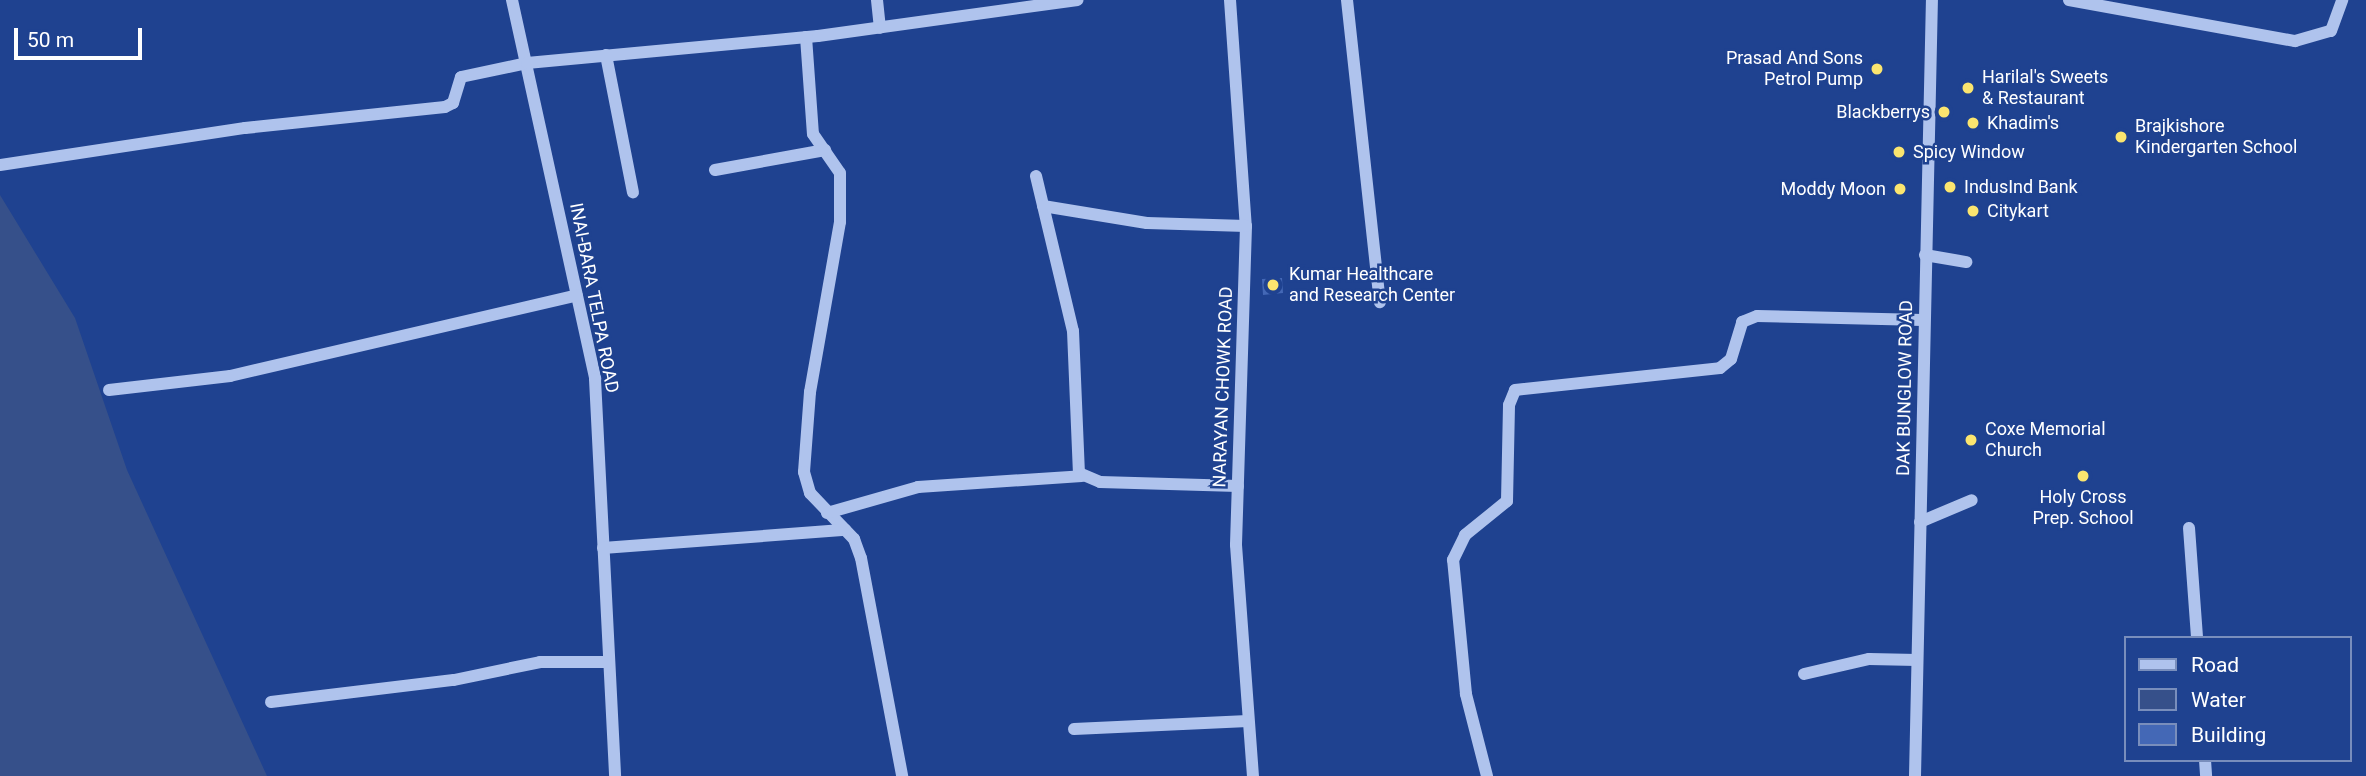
<!DOCTYPE html>
<style>
body{margin:0}
#map{position:relative;width:2366px;height:776px;overflow:hidden;background:#1f4290;font-family:Roboto,sans-serif}
div>[style]{position:absolute}
[style*='--x']{left:calc(var(--x)*1px);top:calc(var(--y)*1px);width:calc(var(--w)*1px);rotate:calc(var(--a)*1deg)}
.water>*{inset:0;background:#36508a}
.building>*{inset:0;background:#4468b6}
.minor>*{height:12px;margin:-6px;padding:0 6px;transform-origin:6px;border-radius:6px;background:#afc3ed}
.dots>*{width:19px;height:19px;translate:-50% -50%;box-sizing:border-box;border:4px solid #1f4290;border-radius:50%}
span{translate:-50% -50%;white-space:nowrap;text-align:center;line-height:1.15;-webkit-text-stroke:5px #1f4290;paint-order:stroke}
.poi-label{font-size:18px;color:#fff}
.right{translate:-100% -50%;text-align:right}
.left{translate:0 -50%;text-align:left}
.street-label{font-size:18px;color:#fff}
.legend{position:absolute;left:2124px;top:636px;width:228px;height:126px;box-sizing:border-box;background:#1f4290;border:2px solid #798ebc;margin:0;padding:9px 12px;list-style:none;font-size:21px;color:#fff}
.legend li{display:flex;align-items:center;gap:14px;height:35px}
.legend b{width:35px;border:2px solid #798ebc}
.scale{position:absolute;left:14px;top:28px;width:128px;height:32px;box-sizing:border-box;border:4px solid #fff;border-top:0;padding-left:9px;font-size:21px;line-height:24px;white-space:nowrap;color:#fff;-webkit-text-stroke:5px #1f4290;paint-order:stroke}
</style>
<div id="map">
<div class="water">
<i style="clip-path:polygon(0 195px,75px 318px,127px 470px,267px 776px,0 776px)"></i>
</div>
<div class="building">
<i style="clip-path:polygon(1282px 278px,1283px 293px,1263px 295px,1262px 279px)"></i>
</div>
<div class="minor">
<i style="--x:512;--y:0;--w:388;--a:77.6"></i>
<i style="--x:595;--y:379;--w:398;--a:87.1"></i>
<i style="--x:877;--y:0;--w:28;--a:84"></i>
<i style="--x:1230;--y:0;--w:227;--a:86"></i>
<i style="--x:1246;--y:226;--w:319;--a:91.8"></i>
<i style="--x:1236;--y:545;--w:232;--a:85.8"></i>
<i style="--x:1347;--y:0;--w:304;--a:83.8"></i>
<i style="--x:2069;--y:0;--w:230;--a:10.3"></i>
<i style="--x:2295;--y:41;--w:37;--a:-16"></i>
<i style="--x:2331;--y:31;--w:33;--a:-70"></i>
<i style="--x:806;--y:37;--w:97;--a:85.9"></i>
<i style="--x:813;--y:134;--w:47;--a:55.3"></i>
<i style="--x:840;--y:173;--w:49;--a:90"></i>
<i style="--x:840;--y:222;--w:173;--a:100"></i>
<i style="--x:810;--y:392;--w:80;--a:94.3"></i>
<i style="--x:804;--y:472;--w:22;--a:74"></i>
<i style="--x:810;--y:493;--w:64;--a:46.3"></i>
<i style="--x:854;--y:539;--w:20;--a:70"></i>
<i style="--x:861;--y:558;--w:222;--a:79.3"></i>
<i style="--x:606;--y:55;--w:140;--a:78.9"></i>
<i style="--x:0;--y:165;--w:248;--a:-8.6"></i>
<i style="--x:245;--y:128;--w:201;--a:-6"></i>
<i style="--x:445;--y:107;--w:9;--a:-27"></i>
<i style="--x:453;--y:103;--w:27;--a:-73"></i>
<i style="--x:461;--y:77;--w:67;--a:-12"></i>
<i style="--x:527;--y:63;--w:292;--a:-5.3"></i>
<i style="--x:818;--y:36;--w:262;--a:-7.9"></i>
<i style="--x:715;--y:170;--w:112;--a:-10.3"></i>
<i style="--x:1036;--y:176;--w:159;--a:76.6"></i>
<i style="--x:1073;--y:331;--w:142;--a:87.6"></i>
<i style="--x:1079;--y:473;--w:23;--a:23"></i>
<i style="--x:1100;--y:482;--w:138;--a:1.7"></i>
<i style="--x:1043;--y:206;--w:105;--a:9.3"></i>
<i style="--x:1147;--y:223;--w:99;--a:1.7"></i>
<i style="--x:1925;--y:255;--w:42;--a:9.7"></i>
<i style="--x:109;--y:390;--w:122;--a:-6.6"></i>
<i style="--x:230;--y:376;--w:356;--a:-13.1"></i>
<i style="--x:827;--y:513;--w:95;--a:-15.9"></i>
<i style="--x:918;--y:487;--w:164;--a:-3.8"></i>
<i style="--x:1920;--y:522;--w:56;--a:-22.9"></i>
<i style="--x:2189;--y:528;--w:110;--a:85.8"></i>
<i style="--x:603;--y:548;--w:243;--a:-4.3"></i>
<i style="--x:1804;--y:674;--w:67;--a:-13"></i>
<i style="--x:1869;--y:659;--w:48;--a:1.2"></i>
<i style="--x:271;--y:702;--w:184;--a:-6.9"></i>
<i style="--x:454;--y:680;--w:88;--a:-11.8"></i>
<i style="--x:540;--y:662;--w:69;--a:0"></i>
<i style="--x:1074;--y:729;--w:174;--a:-2.6"></i>
<i style="--x:2205;--y:760;--w:16;--a:86"></i>
<i style="--x:1487;--y:776;--w:85;--a:-104.4"></i>
<i style="--x:1466;--y:694;--w:135;--a:-95.5"></i>
<i style="--x:1453;--y:560;--w:28;--a:-64"></i>
<i style="--x:1465;--y:535;--w:54;--a:-39"></i>
<i style="--x:1507;--y:501;--w:96;--a:-88.8"></i>
<i style="--x:1509;--y:405;--w:16;--a:-68"></i>
<i style="--x:1515;--y:390;--w:206;--a:-6.1"></i>
<i style="--x:1720;--y:368;--w:14;--a:-39"></i>
<i style="--x:1731;--y:359;--w:39;--a:-73"></i>
<i style="--x:1742;--y:322;--w:16;--a:-22"></i>
<i style="--x:1757;--y:316;--w:166;--a:1.4"></i>
<i style="--x:1915;--y:776;--w:776;--a:-88.75"></i>
</div>
<div class="dots">
<i style="left:1877px;top:69px;background:#fbe56f"></i>
<i style="left:1968px;top:88px;background:#fbe56f"></i>
<i style="left:1944px;top:112px;background:#fbe56f"></i>
<i style="left:1973px;top:123px;background:#fbe56f"></i>
<i style="left:2121px;top:137px;background:#fbe56f"></i>
<i style="left:1899px;top:152px;background:#fbe56f"></i>
<i style="left:1950px;top:187px;background:#fbe56f"></i>
<i style="left:1900px;top:189px;background:#fbe56f"></i>
<i style="left:1973px;top:211px;background:#fbe56f"></i>
<i style="left:1273px;top:285px;background:#fbe56f"></i>
<i style="left:1971px;top:440px;background:#fbe56f"></i>
<i style="left:2083px;top:476px;background:#fbe56f"></i>
</div>
<div class="poi-label">
<span class="right" style="left:1863px;top:69px">Prasad And Sons<br>Petrol Pump</span>
<span class="left" style="left:1982px;top:88px">Harilal's Sweets<br>&amp; Restaurant</span>
<span class="right" style="left:1930px;top:112px">Blackberrys</span>
<span class="left" style="left:1987px;top:123px">Khadim's</span>
<span class="left" style="left:2135px;top:137px">Brajkishore<br>Kindergarten School</span>
<span class="left" style="left:1913px;top:152px">Spicy Window</span>
<span class="left" style="left:1964px;top:187px">IndusInd Bank</span>
<span class="right" style="left:1886px;top:189px">Moddy Moon</span>
<span class="left" style="left:1987px;top:211px">Citykart</span>
<span class="left" style="left:1289px;top:285px">Kumar Healthcare<br>and Research Center</span>
<span class="left" style="left:1985px;top:440px">Coxe Memorial<br>Church</span>
<span style="left:2083px;top:508px">Holy Cross<br>Prep. School</span>
</div>
<div class="street-label">
<span style="left:594px;top:298px;rotate:79deg">INAI-BARA TELPA ROAD</span>
<span style="left:1223px;top:387px;rotate:-88deg">NARAYAN CHOWK ROAD</span>
<span style="left:1905px;top:388px;rotate:-89deg">DAK BUNGLOW ROAD</span>
</div>
<ul class="legend">
<li><b style="height:9px;background:#afc3ed"></b>Road</li>
<li><b style="height:19px;background:#36508a"></b>Water</li>
<li><b style="height:19px;background:#4468b6"></b>Building</li>
</ul>
<div class="scale">50 m</div>
</div>
